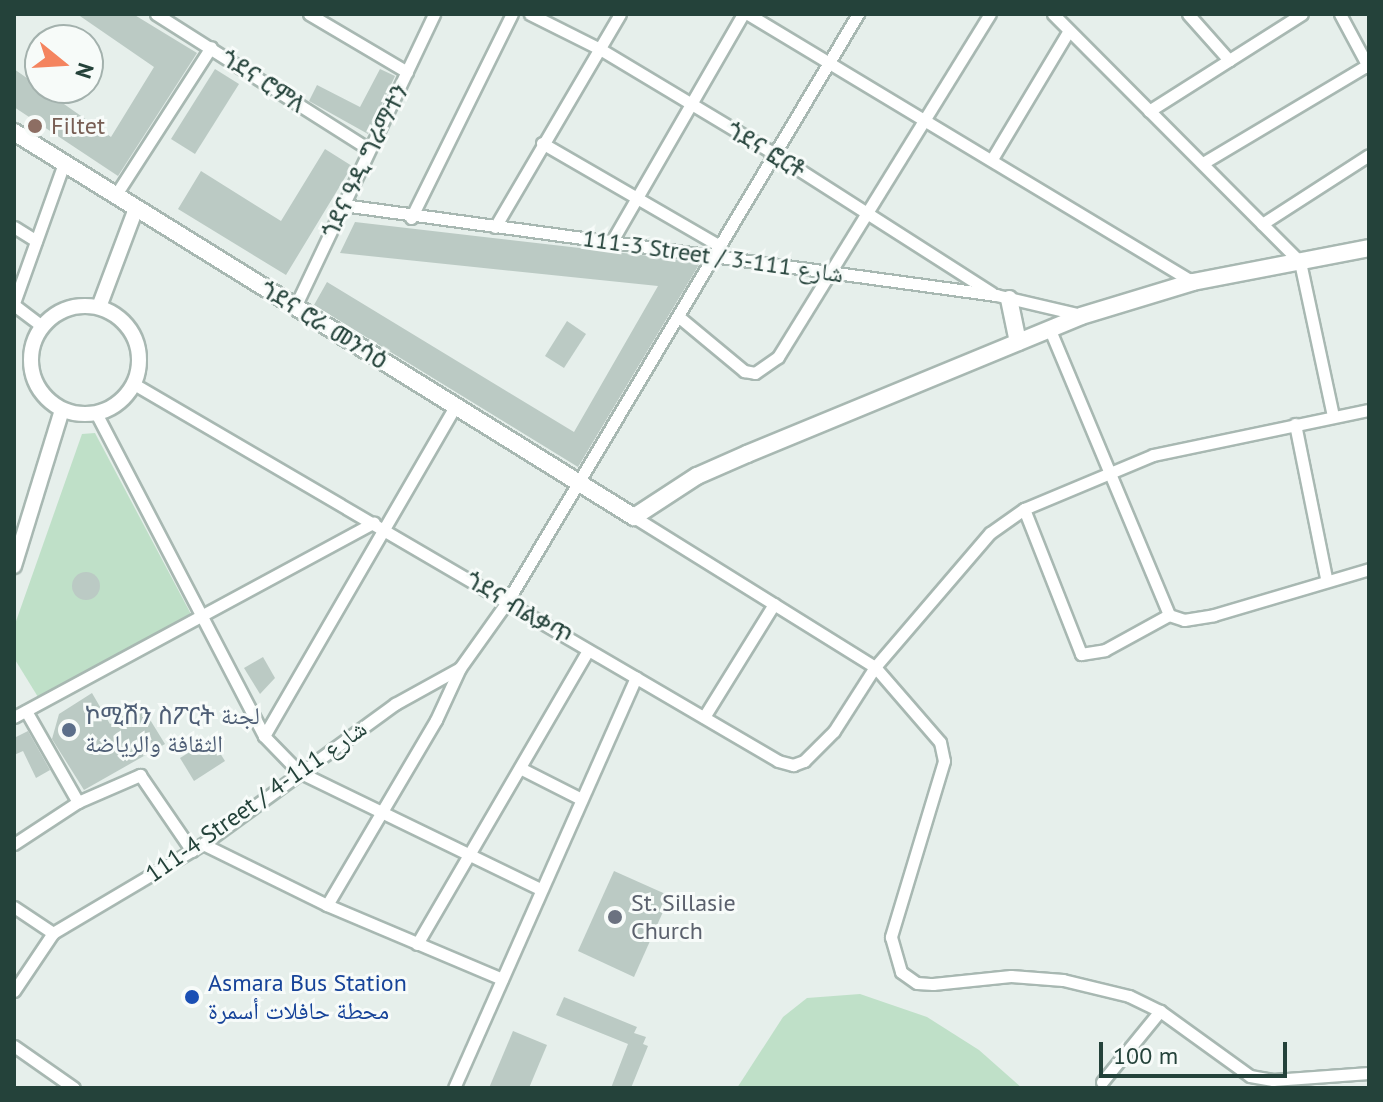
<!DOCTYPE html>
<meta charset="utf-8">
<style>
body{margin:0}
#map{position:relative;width:1383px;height:1102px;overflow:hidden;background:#e6efeb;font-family:"PT Sans","Noto Naskh Arabic","Noto Sans Ethiopic",sans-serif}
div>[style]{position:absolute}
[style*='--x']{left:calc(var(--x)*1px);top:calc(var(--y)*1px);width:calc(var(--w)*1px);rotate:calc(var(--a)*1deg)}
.green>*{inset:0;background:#bfe0c8}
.building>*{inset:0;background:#bbcac4}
.round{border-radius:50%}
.roads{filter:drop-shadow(2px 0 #a8b8b2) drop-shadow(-2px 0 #a8b8b2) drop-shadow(0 2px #a8b8b2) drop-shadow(0 -2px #a8b8b2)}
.minor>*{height:11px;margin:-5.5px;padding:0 5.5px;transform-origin:5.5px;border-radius:5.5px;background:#fff}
.tertiary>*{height:14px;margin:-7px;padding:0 7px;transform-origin:7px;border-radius:7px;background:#fff}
.tertiary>.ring{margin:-7px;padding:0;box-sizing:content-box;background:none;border:14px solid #fff;border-radius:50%}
.secondary>*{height:16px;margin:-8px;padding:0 8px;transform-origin:8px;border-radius:8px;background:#fff}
.dots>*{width:22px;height:22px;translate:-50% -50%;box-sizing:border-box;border:4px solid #f7fbf9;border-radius:50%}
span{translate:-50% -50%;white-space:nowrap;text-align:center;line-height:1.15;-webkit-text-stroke:6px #f7fbf9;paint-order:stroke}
.street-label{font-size:24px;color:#24423a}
.education-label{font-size:24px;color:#785e54}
.left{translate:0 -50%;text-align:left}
.service-label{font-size:24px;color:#4e5e75}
.worship-label{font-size:24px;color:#5b616d}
.transit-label{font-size:24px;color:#164399}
.frame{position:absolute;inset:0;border:16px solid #24423a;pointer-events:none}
.north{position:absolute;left:24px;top:24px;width:80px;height:80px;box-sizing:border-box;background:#f7fbf9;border:2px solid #a3b1ad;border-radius:50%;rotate:108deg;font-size:22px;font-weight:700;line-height:32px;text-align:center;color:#24423a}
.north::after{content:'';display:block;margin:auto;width:28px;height:36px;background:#f4845f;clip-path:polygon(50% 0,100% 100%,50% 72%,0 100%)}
.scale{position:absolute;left:1099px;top:1042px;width:188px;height:36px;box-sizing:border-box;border:4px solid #24423a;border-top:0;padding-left:10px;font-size:24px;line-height:28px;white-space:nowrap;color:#24423a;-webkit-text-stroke:6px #f7fbf9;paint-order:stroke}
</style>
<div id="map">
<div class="green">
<i style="clip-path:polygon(95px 433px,192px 616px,38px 697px,14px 658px,14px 627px,82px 434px)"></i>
<i style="clip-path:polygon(860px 994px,927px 1017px,979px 1050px,1022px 1088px,737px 1088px,783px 1017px,807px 998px)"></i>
</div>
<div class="building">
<i style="clip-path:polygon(77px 14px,133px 14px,197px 53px,118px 176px,14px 107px,14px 69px,111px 137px,154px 67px)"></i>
<i style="clip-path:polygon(215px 69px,239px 84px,195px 154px,171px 139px)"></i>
<i style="clip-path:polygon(380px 69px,395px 76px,368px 134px,309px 101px,317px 85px,360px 107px)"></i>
<i style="clip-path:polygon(325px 149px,352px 166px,286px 275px,178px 209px,201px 171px,281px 221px)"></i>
<i style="clip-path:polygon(355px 222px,667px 258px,700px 263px,578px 467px,314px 305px,327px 282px,574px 432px,658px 286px,340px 253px)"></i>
<i style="clip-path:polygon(567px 321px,586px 334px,564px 368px,545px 356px)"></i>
<i class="round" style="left:72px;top:572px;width:28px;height:28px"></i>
<i style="clip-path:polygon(263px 657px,275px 678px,260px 694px,244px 668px)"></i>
<i style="clip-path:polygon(92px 693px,110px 724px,141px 705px,165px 744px,84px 790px,52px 739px,59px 714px)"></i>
<i style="clip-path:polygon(28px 731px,50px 770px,36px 778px,23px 751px,14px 755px,14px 738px)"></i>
<i style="clip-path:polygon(211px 739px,225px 761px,194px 781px,180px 758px)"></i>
<i style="clip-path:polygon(614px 871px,670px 896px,634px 977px,578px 951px)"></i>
<i style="clip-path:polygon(564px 997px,637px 1027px,634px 1033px,646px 1037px,643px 1044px,648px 1046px,631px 1088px,611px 1088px,628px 1044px,556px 1015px)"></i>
<i style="clip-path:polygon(513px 1031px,547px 1045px,529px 1088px,489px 1088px)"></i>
</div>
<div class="roads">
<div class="minor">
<i style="--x:156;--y:14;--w:252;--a:32.4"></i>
<i style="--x:309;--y:14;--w:114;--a:30.6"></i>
<i style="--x:530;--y:14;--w:78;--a:26.6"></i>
<i style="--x:600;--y:49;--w:202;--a:31"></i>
<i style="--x:773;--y:153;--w:260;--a:32.6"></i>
<i style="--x:748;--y:14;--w:519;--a:31.06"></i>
<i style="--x:1053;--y:14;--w:350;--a:45.1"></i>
<i style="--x:1300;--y:262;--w:157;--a:77.9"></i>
<i style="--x:1188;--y:14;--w:62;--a:48.3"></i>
<i style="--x:1340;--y:14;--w:61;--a:61.8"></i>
<i style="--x:1149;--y:111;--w:181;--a:-32.4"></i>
<i style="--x:542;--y:143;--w:206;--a:30.1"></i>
<i style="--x:992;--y:159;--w:148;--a:-59.1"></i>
<i style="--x:1203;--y:163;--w:193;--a:-30.8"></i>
<i style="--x:115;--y:196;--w:177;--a:-57.2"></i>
<i style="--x:343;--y:205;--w:659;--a:7.85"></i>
<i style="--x:996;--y:295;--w:87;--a:13.2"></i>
<i style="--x:411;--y:218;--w:228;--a:-63.7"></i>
<i style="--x:1262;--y:224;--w:127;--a:-32.8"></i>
<i style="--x:14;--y:227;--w:26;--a:32"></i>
<i style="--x:495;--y:227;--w:247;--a:-59.6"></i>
<i style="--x:612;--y:241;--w:262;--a:-60"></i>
<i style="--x:14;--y:303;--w:149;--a:-70.3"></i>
<i style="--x:14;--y:305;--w:35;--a:37"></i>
<i style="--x:295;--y:307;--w:324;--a:-64.6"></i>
<i style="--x:679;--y:317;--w:85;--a:39.7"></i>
<i style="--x:744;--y:371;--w:11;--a:10"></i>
<i style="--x:755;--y:373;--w:28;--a:-35"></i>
<i style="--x:778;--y:357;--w:403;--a:-58.3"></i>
<i style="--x:1050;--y:330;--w:309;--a:67.3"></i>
<i style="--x:1169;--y:615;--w:16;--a:18"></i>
<i style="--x:1184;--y:620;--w:30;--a:-9"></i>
<i style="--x:1214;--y:615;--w:162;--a:-16.5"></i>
<i style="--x:134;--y:384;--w:746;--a:30.34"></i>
<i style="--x:778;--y:761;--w:16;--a:15"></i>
<i style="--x:793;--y:765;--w:12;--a:-20"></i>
<i style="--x:804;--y:761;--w:42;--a:-45"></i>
<i style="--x:834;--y:731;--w:76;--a:-57.4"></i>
<i style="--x:875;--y:667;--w:177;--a:-49.4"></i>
<i style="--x:990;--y:533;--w:42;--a:-35.2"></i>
<i style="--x:1024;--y:509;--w:140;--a:-22.7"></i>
<i style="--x:1153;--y:455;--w:221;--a:-11.8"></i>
<i style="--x:96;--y:413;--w:364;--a:62.5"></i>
<i style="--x:264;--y:736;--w:50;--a:45.8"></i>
<i style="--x:299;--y:772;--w:268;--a:25.9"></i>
<i style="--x:1295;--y:424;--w:157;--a:78.6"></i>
<i style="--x:1024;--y:509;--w:156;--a:68.5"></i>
<i style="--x:1081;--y:654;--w:24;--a:-9"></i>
<i style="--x:1105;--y:650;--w:73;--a:-28.7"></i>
<i style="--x:634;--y:517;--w:284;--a:31.9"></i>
<i style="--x:875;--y:667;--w:99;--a:49.1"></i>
<i style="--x:940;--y:742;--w:19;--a:78"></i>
<i style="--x:944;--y:761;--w:184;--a:106.8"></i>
<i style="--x:891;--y:937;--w:36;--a:74"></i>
<i style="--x:901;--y:972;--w:19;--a:35"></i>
<i style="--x:917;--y:983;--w:16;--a:4"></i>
<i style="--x:933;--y:984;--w:78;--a:-5.9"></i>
<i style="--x:1011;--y:976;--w:52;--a:4.4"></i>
<i style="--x:1063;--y:980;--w:68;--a:13.6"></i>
<i style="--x:1129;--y:996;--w:34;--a:26"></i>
<i style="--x:1160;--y:1011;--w:111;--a:35.8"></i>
<i style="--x:1250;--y:1076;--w:23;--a:10"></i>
<i style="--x:1273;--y:1080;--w:96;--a:-4.2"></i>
<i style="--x:26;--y:711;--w:105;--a:60.3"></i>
<i style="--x:14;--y:717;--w:409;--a:-28.4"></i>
<i style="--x:704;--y:717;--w:133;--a:-58.2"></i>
<i style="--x:264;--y:736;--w:381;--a:-59.9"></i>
<i style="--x:520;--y:768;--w:68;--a:26.9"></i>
<i style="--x:14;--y:844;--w:77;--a:-33.3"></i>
<i style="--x:78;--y:802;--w:68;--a:-23.5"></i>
<i style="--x:140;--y:775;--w:92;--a:55.6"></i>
<i style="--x:203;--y:844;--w:138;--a:26.2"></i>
<i style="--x:327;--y:905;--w:190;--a:22.9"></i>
<i style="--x:327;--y:905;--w:215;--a:-59.5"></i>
<i style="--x:436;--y:720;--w:57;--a:-65.2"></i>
<i style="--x:460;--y:668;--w:81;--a:-54.5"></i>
<i style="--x:507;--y:602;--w:685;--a:-59.17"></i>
<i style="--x:14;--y:907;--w:47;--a:33.7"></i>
<i style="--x:417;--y:944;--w:340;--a:-59.8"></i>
<i style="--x:14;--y:991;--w:70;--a:-56.1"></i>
<i style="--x:53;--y:933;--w:174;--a:-30.7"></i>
<i style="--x:203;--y:844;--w:238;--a:-36.1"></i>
<i style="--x:395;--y:704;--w:74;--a:-29"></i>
<i style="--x:14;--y:1046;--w:73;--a:35"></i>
<i style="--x:1102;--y:1082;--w:92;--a:-50.8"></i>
<i style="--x:454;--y:1088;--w:449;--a:-66.1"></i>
</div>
<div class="tertiary">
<i class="ring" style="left:31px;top:306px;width:94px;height:94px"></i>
<i style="--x:99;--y:307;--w:103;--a:-69.4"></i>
<i style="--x:14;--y:566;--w:163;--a:-72.9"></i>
</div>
<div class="secondary">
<i style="--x:14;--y:132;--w:730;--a:31.84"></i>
<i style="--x:634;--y:517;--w:75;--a:-33.1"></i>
<i style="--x:697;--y:476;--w:55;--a:-23.7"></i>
<i style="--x:747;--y:454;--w:361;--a:-22.4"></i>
<i style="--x:1081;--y:316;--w:117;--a:-16.9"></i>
<i style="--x:1193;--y:282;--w:179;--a:-10.9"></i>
<i style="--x:1009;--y:299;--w:44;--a:78.2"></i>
</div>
</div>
<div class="dots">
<i style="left:35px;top:126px;background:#8d6e63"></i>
<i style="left:69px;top:730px;background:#5c6f8a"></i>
<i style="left:615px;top:917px;background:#6b7280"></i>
<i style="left:192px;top:997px;background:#1a4fb4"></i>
</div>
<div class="street-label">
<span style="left:263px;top:81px;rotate:33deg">ጎደና ሮምለ</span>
<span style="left:766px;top:150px;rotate:31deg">ጎደና ፎርቶ</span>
<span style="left:365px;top:161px;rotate:-64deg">ጎደና ዓዲ ግራማተን</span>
<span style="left:713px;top:256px;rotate:8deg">111-3 Street / شارع 111-3</span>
<span style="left:324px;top:325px;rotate:32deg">ጎደና ሮራ መንሳዕ</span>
<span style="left:519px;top:608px;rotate:31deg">ጎደና ብልቃጥ</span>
<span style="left:256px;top:801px;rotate:-35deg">111-4 Street / شارع 111-4</span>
</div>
<div class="education-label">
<span class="left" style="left:51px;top:126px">Filtet</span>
</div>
<div class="service-label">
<span class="left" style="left:85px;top:730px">ኮሚሽን ስፖርት لجنة<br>الثقافة والرياضة</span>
</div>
<div class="worship-label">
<span class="left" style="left:631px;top:917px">St. Sillasie<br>Church</span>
</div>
<div class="transit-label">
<span class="left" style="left:208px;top:997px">Asmara Bus Station<br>محطة حافلات أسمرة</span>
</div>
<div class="frame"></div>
<div class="north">N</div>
<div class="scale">100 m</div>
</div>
